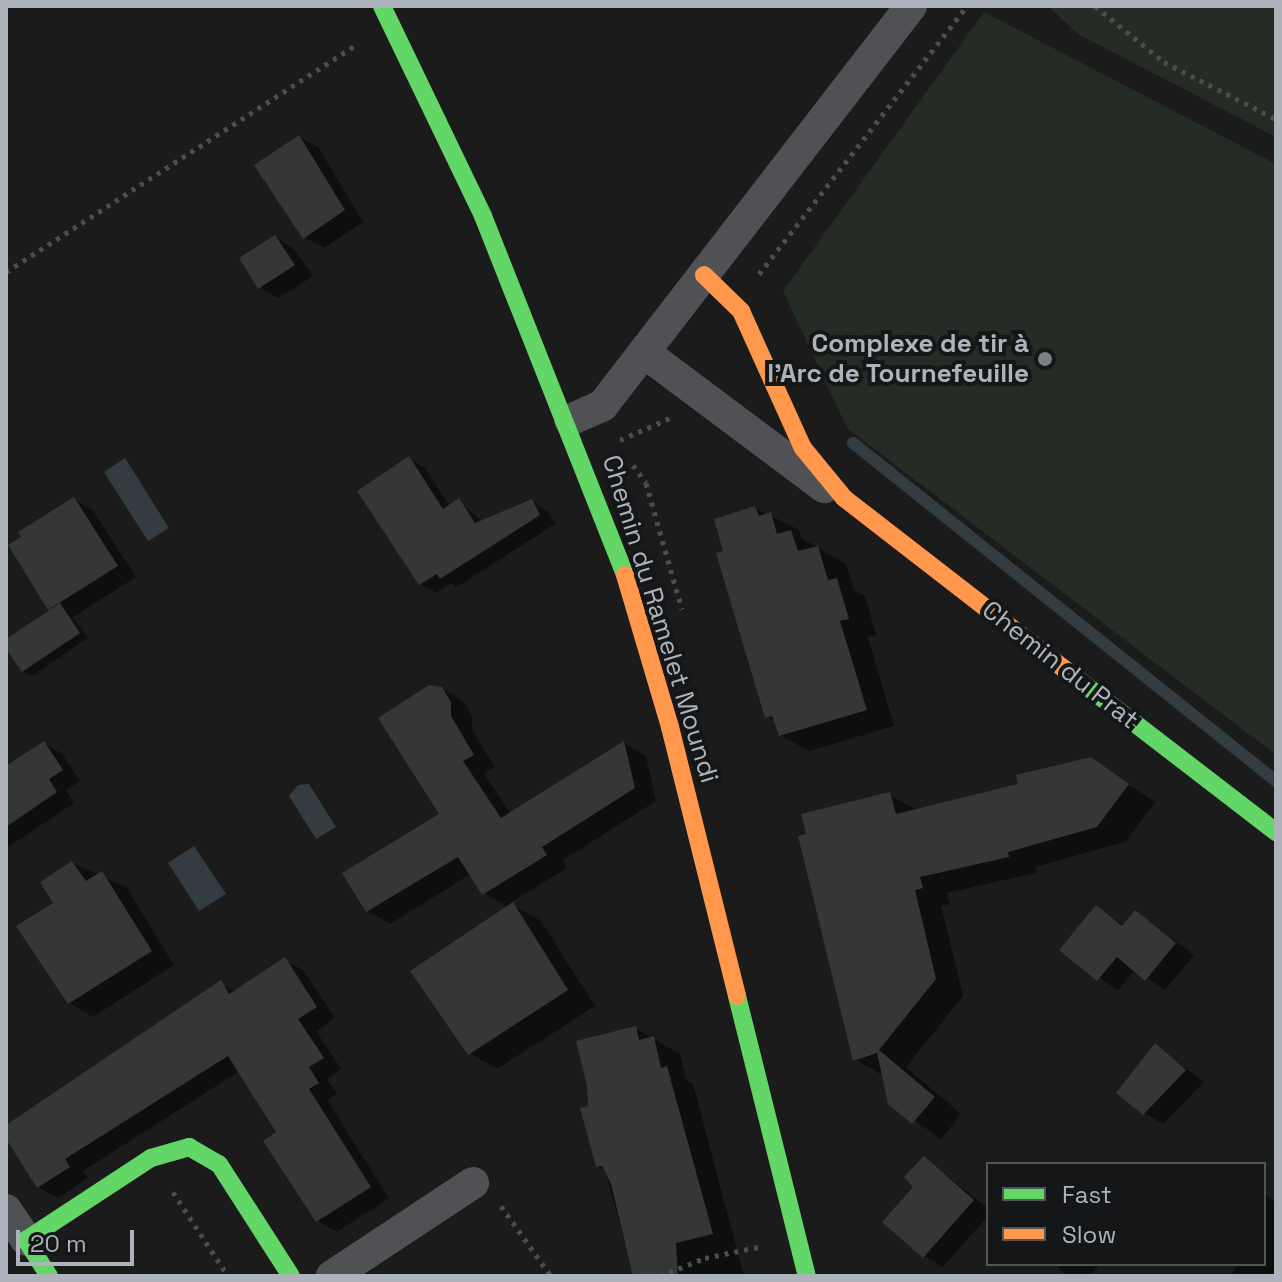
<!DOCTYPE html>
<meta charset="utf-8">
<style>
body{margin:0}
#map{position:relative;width:1282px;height:1282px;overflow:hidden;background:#1b1b1b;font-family:"Space Grotesk",sans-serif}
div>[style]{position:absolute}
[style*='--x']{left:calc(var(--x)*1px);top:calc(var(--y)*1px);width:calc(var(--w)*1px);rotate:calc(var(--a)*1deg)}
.green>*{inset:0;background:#252b25}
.water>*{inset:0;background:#323c41}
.shadow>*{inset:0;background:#0007}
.stream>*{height:12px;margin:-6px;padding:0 6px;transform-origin:6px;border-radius:6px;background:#323c41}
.building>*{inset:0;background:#353636}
.path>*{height:5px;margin-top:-2.5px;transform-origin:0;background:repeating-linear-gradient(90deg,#4b4d4f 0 4px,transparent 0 10px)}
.street>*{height:32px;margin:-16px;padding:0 16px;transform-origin:16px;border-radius:16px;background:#505154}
.fast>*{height:18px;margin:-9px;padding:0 9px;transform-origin:9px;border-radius:9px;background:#63d668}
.slow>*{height:18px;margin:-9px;padding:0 9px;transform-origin:9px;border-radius:9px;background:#ff974d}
.dots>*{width:22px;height:22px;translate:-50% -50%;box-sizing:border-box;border:4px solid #151617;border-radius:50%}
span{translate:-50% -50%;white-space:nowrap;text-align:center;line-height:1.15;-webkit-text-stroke:8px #151617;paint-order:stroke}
.poi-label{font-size:26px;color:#aeb3bb;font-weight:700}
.right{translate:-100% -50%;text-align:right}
.street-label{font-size:26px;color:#aeb3bb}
.frame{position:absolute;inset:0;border:8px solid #aeb3bb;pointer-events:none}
.legend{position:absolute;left:986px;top:1162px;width:280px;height:104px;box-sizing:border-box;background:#151617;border:2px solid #525559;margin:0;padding:10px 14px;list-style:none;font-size:24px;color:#aeb3bb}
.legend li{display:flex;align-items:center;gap:16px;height:40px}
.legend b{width:40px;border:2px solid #525559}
.scale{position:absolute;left:16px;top:1230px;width:118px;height:36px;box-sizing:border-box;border:4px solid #aeb3bb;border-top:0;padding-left:10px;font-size:24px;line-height:28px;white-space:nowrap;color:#aeb3bb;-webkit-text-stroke:6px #151617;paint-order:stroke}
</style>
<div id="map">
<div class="green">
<i style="clip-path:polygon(1048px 6px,1276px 6px,1276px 137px,1078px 34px)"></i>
<i style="clip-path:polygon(984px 12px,1276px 164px,1276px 755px,847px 428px,783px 291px)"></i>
</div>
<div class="water">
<i style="clip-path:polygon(125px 458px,169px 528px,148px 541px,104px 472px)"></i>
<i style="clip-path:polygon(309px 784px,336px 827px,316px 839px,289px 796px,298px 785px)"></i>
<i style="clip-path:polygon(194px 846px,226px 894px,199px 911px,168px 863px)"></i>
</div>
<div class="shadow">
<i style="clip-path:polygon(299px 137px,319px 148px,363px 222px,324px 248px,304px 237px)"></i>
<i style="clip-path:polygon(275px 237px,294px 249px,313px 276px,278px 298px,259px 287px)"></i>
<i style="clip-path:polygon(409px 459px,425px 468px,450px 507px,459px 501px,483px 522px,532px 501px,548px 511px,555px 524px,457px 587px,451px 583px,436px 593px,420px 584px)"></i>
<i style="clip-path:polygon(74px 499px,93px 511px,136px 577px,73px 617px,88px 638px,32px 676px,23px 671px,6px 642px,53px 610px,24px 537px)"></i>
<i style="clip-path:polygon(755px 508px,799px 530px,801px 538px,846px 564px,854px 590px,865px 596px,876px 635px,868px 637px,894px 726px,809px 751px,780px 735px,776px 722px,767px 716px,725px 552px)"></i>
<i style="clip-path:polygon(441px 688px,464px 702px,472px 716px,472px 730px,495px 767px,484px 774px,511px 814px,624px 743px,646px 756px,656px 801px,563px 860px,567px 868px,510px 903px,541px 921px,595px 1006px,497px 1069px,469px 1053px,509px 908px,484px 893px,471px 874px,390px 924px,368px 911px,442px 815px)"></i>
<i style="clip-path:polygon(44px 743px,62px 754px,80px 781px,66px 790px,74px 803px,8px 847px,6px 769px)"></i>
<i style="clip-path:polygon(1090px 759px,1155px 802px,1125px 842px,1035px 867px,1036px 873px,947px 893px,950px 904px,941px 906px,963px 996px,906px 1067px,961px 1114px,941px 1139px,890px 1103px,884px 1076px,855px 1059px,890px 795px,918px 811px,1021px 786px)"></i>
<i style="clip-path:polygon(72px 863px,126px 887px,174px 965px,93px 1017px,69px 1003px,55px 903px)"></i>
<i style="clip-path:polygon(1096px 907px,1125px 926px,1136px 913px,1194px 955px,1165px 990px,1135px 970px,1118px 991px,1062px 950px)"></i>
<i style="clip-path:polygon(285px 960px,304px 971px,335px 1018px,316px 1031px,341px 1069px,327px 1079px,337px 1094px,327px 1100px,389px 1198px,337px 1232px,318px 1221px,266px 1141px,279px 1133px,240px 1071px,83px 1171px,88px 1178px,58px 1198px,38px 1187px,6px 1128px,221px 983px,236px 992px)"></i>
<i style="clip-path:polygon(635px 1028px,680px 1054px,686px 1080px,693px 1084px,744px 1276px,634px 1276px,605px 1170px,597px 1166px,590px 1108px)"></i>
<i style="clip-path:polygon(1155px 1046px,1204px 1082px,1163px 1124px,1144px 1113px)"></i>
<i style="clip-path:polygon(924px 1158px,988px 1208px,988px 1216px,943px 1267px,924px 1256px,916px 1187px)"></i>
<i style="clip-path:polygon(1264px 1193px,1276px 1203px,1276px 1276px,1231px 1276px,1237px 1264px,1264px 1264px)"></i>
<i style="clip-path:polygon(1053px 1264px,1100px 1264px,1090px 1276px,1069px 1276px)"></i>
</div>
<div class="stream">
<i style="--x:853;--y:443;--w:541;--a:38.63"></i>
</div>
<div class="building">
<i style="clip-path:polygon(299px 135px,345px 210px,303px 239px,254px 165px)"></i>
<i style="clip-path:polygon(275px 235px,295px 265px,258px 289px,239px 258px)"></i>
<i style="clip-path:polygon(409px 456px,443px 509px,459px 498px,475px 523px,532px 499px,540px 515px,440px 579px,437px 574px,419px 585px,357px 491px)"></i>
<i style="clip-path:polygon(74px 497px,118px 566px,48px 610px,8px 545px,21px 537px,18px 532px)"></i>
<i style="clip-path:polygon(755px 506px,759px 516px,771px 512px,777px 534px,791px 530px,798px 551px,818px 546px,828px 580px,837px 578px,849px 619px,840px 621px,867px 710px,779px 736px,772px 716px,765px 718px,716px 553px,723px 551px,714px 519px)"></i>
<i style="clip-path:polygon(60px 603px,80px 633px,22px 672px,6px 649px,6px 639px)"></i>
<i style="clip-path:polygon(429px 685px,442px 687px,451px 702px,451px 716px,474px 755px,463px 761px,501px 818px,624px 741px,635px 788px,542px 847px,547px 855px,482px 895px,458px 857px,366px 912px,342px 873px,439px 814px,378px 718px)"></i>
<i style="clip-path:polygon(44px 741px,63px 770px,49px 779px,57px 792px,6px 827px,6px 766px)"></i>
<i style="clip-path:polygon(1091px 757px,1129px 784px,1097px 827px,1008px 852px,1009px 857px,920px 877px,923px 888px,915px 890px,936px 979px,879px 1050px,935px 1097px,912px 1124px,888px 1104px,877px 1053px,853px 1061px,798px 836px,806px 834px,801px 814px,890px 792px,896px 814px,1018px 784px,1016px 775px)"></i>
<i style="clip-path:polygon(72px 861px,86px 881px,102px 871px,152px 951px,68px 1004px,16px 926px,53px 903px,40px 882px)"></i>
<i style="clip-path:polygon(513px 902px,568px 990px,468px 1055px,410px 971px)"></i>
<i style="clip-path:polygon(1096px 905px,1122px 926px,1135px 910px,1176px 943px,1145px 981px,1117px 957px,1097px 981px,1059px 950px)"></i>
<i style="clip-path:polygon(285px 957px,317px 1007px,298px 1019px,324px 1058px,309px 1067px,319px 1083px,309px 1089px,371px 1187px,316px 1222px,263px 1141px,276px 1132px,228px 1056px,65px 1159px,70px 1167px,37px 1188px,6px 1139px,6px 1125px,221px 980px,229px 994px)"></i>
<i style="clip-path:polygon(636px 1026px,639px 1040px,654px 1036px,661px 1068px,667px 1066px,713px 1234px,676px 1243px,678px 1276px,633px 1276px,611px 1184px,602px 1166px,596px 1167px,580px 1108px,588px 1106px,587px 1086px,576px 1041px)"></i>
<i style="clip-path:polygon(1155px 1043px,1186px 1070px,1143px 1115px,1116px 1093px)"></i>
<i style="clip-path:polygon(924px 1156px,974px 1200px,923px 1258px,882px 1222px,913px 1187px,904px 1177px)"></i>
</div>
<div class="path">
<i style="--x:1095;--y:6;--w:89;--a:39.1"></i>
<i style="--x:1164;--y:62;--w:126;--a:27"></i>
<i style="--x:6;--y:272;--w:419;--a:-33"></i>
<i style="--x:759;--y:274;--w:339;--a:-52.2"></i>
<i style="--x:620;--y:440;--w:55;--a:-23.7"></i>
<i style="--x:633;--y:465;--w:22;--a:54"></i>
<i style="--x:646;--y:483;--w:131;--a:74.1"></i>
<i style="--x:173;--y:1192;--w:100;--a:56.8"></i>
<i style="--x:501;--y:1206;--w:86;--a:54.5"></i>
<i style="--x:660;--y:1276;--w:48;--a:-21.8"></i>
<i style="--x:705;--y:1258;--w:54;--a:-11.7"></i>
</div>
<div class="street">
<i style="--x:645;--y:353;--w:224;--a:36.8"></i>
<i style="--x:570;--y:420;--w:36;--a:-24"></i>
<i style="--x:603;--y:405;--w:504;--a:-52.33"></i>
<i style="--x:6;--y:1210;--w:36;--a:56"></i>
<i style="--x:332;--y:1276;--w:169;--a:-33.4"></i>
</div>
<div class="fast">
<i style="--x:382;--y:6;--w:233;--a:64.3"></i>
<i style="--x:483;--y:216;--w:386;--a:68.4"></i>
<i style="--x:1063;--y:668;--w:269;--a:37.6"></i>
<i style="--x:737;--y:996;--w:289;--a:76"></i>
<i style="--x:49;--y:1276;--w:43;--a:-122.6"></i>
<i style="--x:26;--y:1240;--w:149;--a:-33.3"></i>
<i style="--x:151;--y:1158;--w:40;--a:-16"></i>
<i style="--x:189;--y:1147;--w:34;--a:30"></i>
<i style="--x:219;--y:1164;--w:133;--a:57.3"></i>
</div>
<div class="slow">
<i style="--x:704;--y:275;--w:52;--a:44.2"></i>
<i style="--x:741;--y:311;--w:150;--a:65.7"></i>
<i style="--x:803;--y:448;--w:65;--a:50.6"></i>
<i style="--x:844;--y:498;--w:277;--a:37.8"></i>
<i style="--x:625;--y:575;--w:159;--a:73.5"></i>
<i style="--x:670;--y:727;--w:277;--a:76"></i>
</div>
<div class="dots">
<i style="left:1045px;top:359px;background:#7b7e83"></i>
</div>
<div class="poi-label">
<span class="right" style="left:1029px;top:359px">Complexe de tir à<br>l'Arc de Tournefeuille</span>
</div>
<div class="street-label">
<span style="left:660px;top:619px;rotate:73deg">Chemin du Ramelet Moundi</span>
<span style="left:1060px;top:665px;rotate:38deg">Chemin du Prat</span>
</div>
<div class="frame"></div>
<ul class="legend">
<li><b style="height:10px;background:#63d668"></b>Fast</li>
<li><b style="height:10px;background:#ff974d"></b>Slow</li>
</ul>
<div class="scale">20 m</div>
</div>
